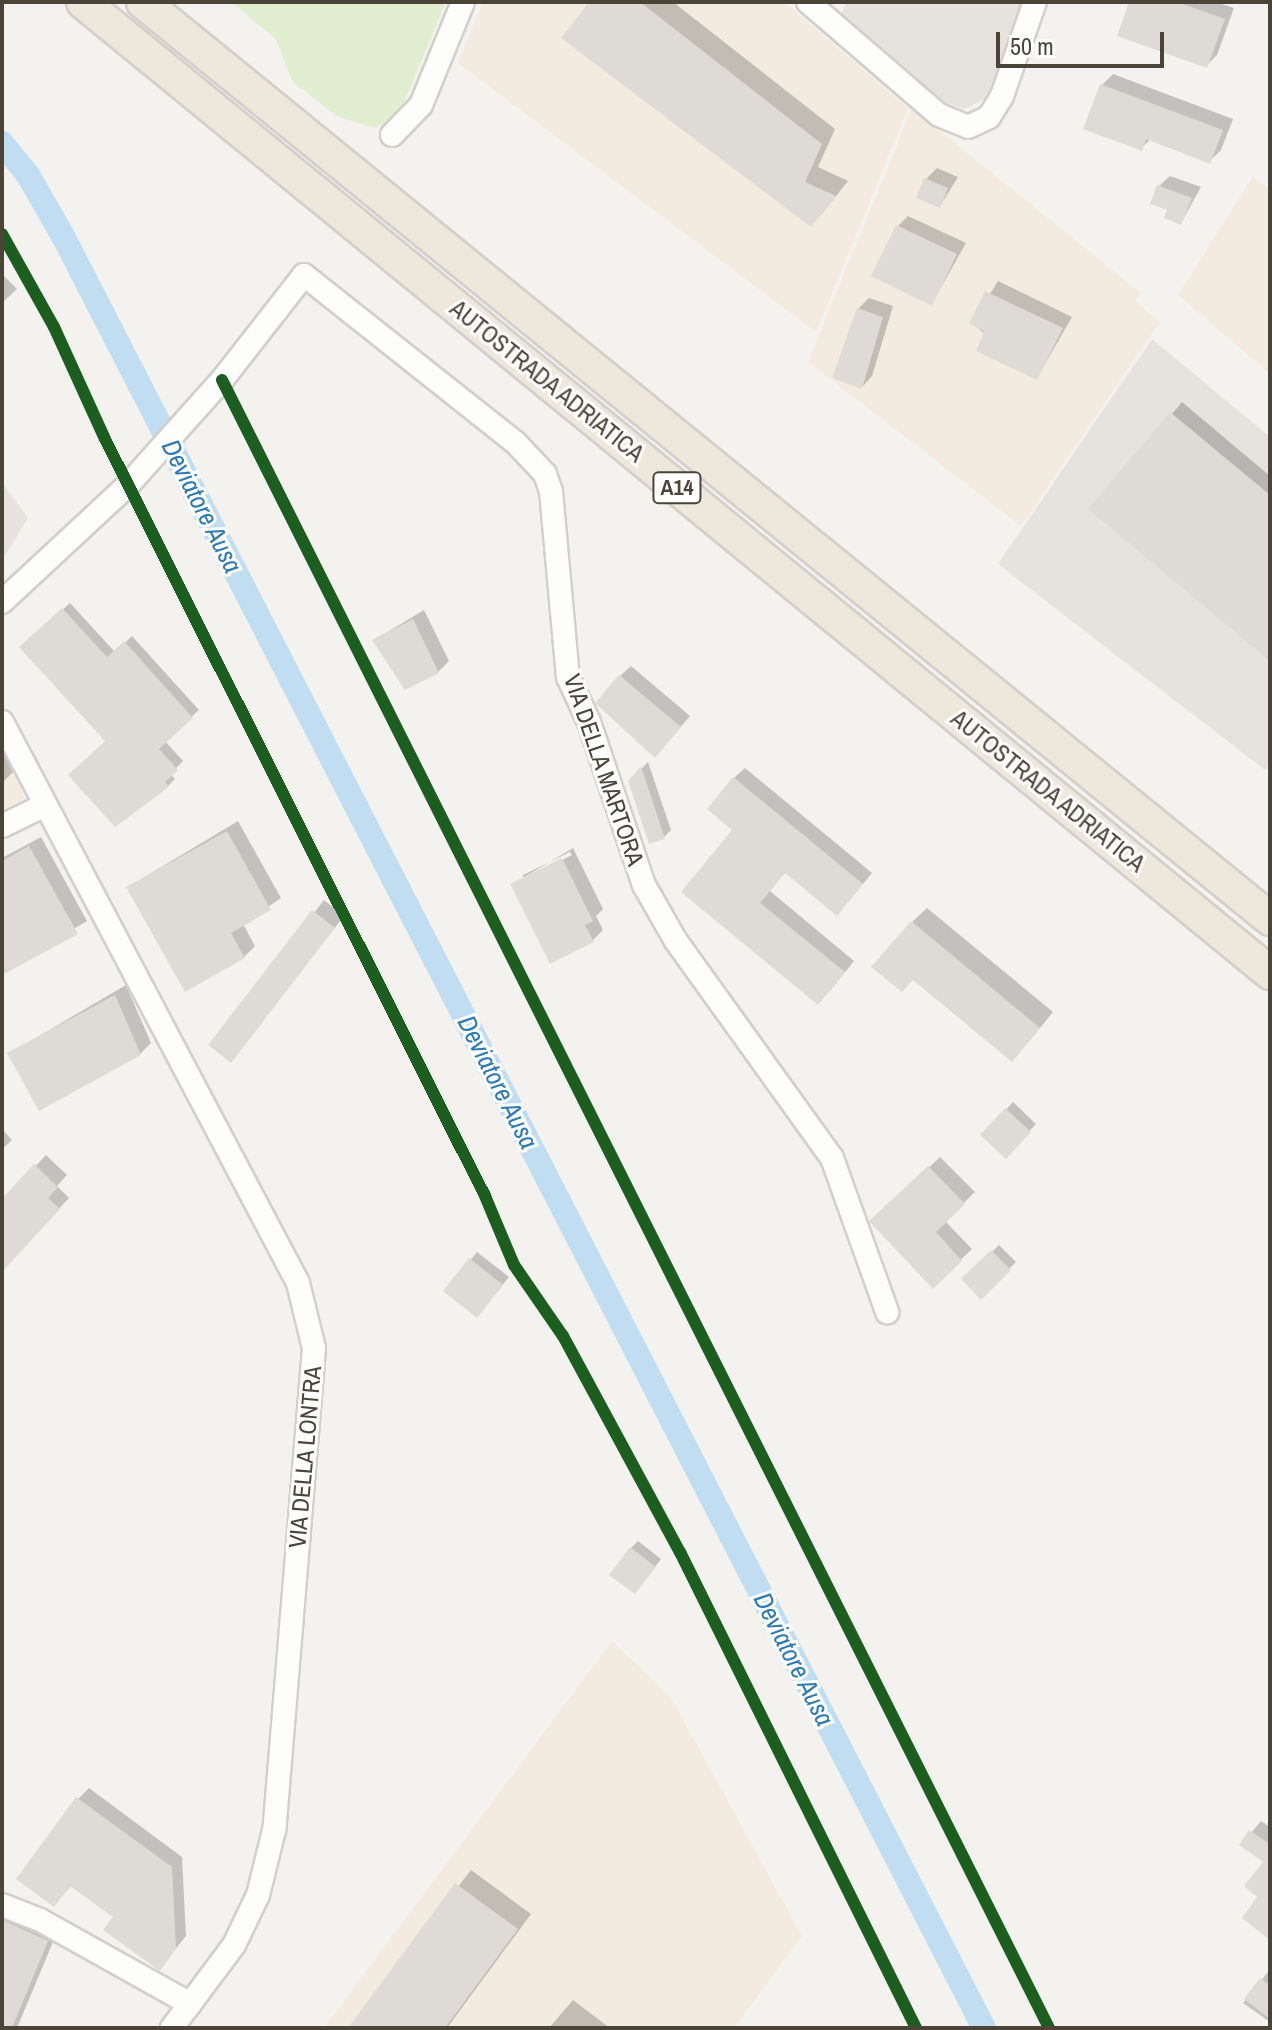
<!DOCTYPE html>
<style>
body{margin:0}
#map{position:relative;width:1272px;height:2030px;overflow:hidden;background:#f4f2ee;font-family:"Archivo Narrow",sans-serif}
div>[style]{position:absolute}
[style*='--x']{left:calc(var(--x)*1px);top:calc(var(--y)*1px);width:calc(var(--w)*1px);rotate:calc(var(--a)*1deg)}
.commercial>*{inset:0;background:#f3ebdf}
.industrial>*{inset:0;background:#e6e2de}
.green>*{inset:0;background:#e1eecf}
.shadow>*{inset:0;background:#0003}
.canal>*{height:24px;margin:-12px;padding:0 12px;transform-origin:12px;border-radius:12px;background:#c0ddf1}
.building>*{inset:0;background:#dedbd6}
.roads{filter:drop-shadow(2px 0 #d2d0cb) drop-shadow(-2px 0 #d2d0cb) drop-shadow(0 2px #d2d0cb) drop-shadow(0 -2px #d2d0cb)}
.minor>*{height:22px;margin:-11px;padding:0 11px;transform-origin:11px;border-radius:11px;background:#fdfdfc}
.highway>*{height:32px;margin:-16px;padding:0 16px;transform-origin:16px;border-radius:16px;background:#ede8db}
.cycleway>*{height:12px;margin:-6px;padding:0 6px;transform-origin:6px;border-radius:6px;background:#1b5e20}
span{translate:-50% -50%;white-space:nowrap;text-align:center;line-height:1.15;-webkit-text-stroke:6px #fff;paint-order:stroke}
.shield-label span{padding:2px 6px;background:#fff;border:2px solid;border-radius:6px;-webkit-text-stroke-width:0}
.shield-label{font-size:22px;color:#4b4439;font-weight:700}
.street-label{font-size:24px;color:#4b4439}
.water-label{font-size:26px;color:#2e7ab2;font-style:italic}
.frame{position:absolute;inset:0;border:4px solid #4b4439;pointer-events:none}
.scale{position:absolute;left:996px;top:32px;width:168px;height:36px;box-sizing:border-box;border:4px solid #4b4439;border-top:0;padding-left:10px;font-size:24px;line-height:28px;white-space:nowrap;color:#4b4439;-webkit-text-stroke:6px #fff;paint-order:stroke}
</style>
<div id="map">
<div class="commercial">
<i style="clip-path:polygon(483px 2px,784px 2px,908px 108px,816px 332px,458px 63px)"></i>
<i style="clip-path:polygon(912px 109px,1141px 293px,1135px 302px,1160px 322px,1021px 526px,808px 362px)"></i>
<i style="clip-path:polygon(1253px 176px,1270px 190px,1270px 374px,1178px 295px)"></i>
<i style="clip-path:polygon(2px 753px,25px 798px,2px 810px)"></i>
<i style="clip-path:polygon(612px 1641px,670px 1696px,802px 1936px,734px 2028px,324px 2028px)"></i>
</div>
<div class="industrial">
<i style="clip-path:polygon(846px 2px,1022px 2px,988px 97px,965px 109px,946px 103px,842px 14px)"></i>
<i style="clip-path:polygon(1152px 339px,1270px 437px,1270px 764px,1265px 770px,998px 564px)"></i>
<i style="clip-path:polygon(2px 483px,28px 518px,2px 561px)"></i>
</div>
<div class="green">
<i style="clip-path:polygon(231px 2px,446px 2px,400px 112px,375px 128px,336px 116px,292px 81px,276px 39px)"></i>
</div>
<div class="shadow">
<i style="clip-path:polygon(592px 2px,673px 2px,835px 129px,818px 167px,848px 181px,825px 210px,811px 225px)"></i>
<i style="clip-path:polygon(1132px 2px,1216px 2px,1234px 8px,1217px 55px,1206px 66px)"></i>
<i style="clip-path:polygon(1113px 74px,1233px 119px,1221px 150px,1210px 161px,1151px 139px,1141px 148px,1086px 128px,1102px 85px)"></i>
<i style="clip-path:polygon(937px 168px,958px 177px,940px 206px,926px 179px)"></i>
<i style="clip-path:polygon(1170px 176px,1201px 187px,1181px 223px,1159px 186px)"></i>
<i style="clip-path:polygon(908px 216px,966px 243px,932px 303px,898px 226px)"></i>
<i style="clip-path:polygon(2px 274px,17px 289px,2px 303px)"></i>
<i style="clip-path:polygon(998px 281px,1072px 317px,1037px 378px,972px 323px)"></i>
<i style="clip-path:polygon(869px 298px,893px 306px,872px 376px,862px 387px,858px 309px)"></i>
<i style="clip-path:polygon(1182px 402px,1270px 476px,1270px 659px,1091px 509px)"></i>
<i style="clip-path:polygon(70px 603px,115px 652px,132px 636px,199px 710px,165px 741px,183px 761px,170px 774px,175px 779px,168px 786px,108px 741px,22px 647px)"></i>
<i style="clip-path:polygon(424px 610px,449px 661px,438px 672px,374px 640px)"></i>
<i style="clip-path:polygon(631px 666px,690px 716px,666px 744px,620px 676px)"></i>
<i style="clip-path:polygon(2px 740px,17px 768px,2px 783px)"></i>
<i style="clip-path:polygon(648px 762px,671px 830px,664px 837px,630px 781px)"></i>
<i style="clip-path:polygon(745px 768px,872px 873px,848px 902px,786px 871px,770px 891px,854px 961px,829px 992px,684px 892px,735px 830px,734px 778px)"></i>
<i style="clip-path:polygon(238px 821px,281px 898px,243px 924px,255px 946px,244px 957px,128px 887px)"></i>
<i style="clip-path:polygon(41px 837px,87px 921px,2px 972px,2px 858px)"></i>
<i style="clip-path:polygon(evenodd,573px 848px,603px 909px,596px 916px,603px 930px,592px 941px,513px 884px,573px 848px,570px 852px,572px 855px,523px 880px,523px 875px,570px 852px)"></i>
<i style="clip-path:polygon(324px 900px,344px 916px,231px 1061px,211px 1045px)"></i>
<i style="clip-path:polygon(927px 908px,1053px 1012px,1026px 1045px,912px 922px)"></i>
<i style="clip-path:polygon(126px 985px,151px 1043px,140px 1054px,10px 1053px)"></i>
<i style="clip-path:polygon(1013px 1102px,1036px 1124px,1006px 1156px,983px 1135px)"></i>
<i style="clip-path:polygon(2px 1129px,12px 1140px,2px 1149px)"></i>
<i style="clip-path:polygon(46px 1155px,67px 1175px,57px 1186px,69px 1198px,13px 1258px,2px 1202px)"></i>
<i style="clip-path:polygon(940px 1157px,975px 1192px,945px 1221px,972px 1249px,933px 1286px,872px 1221px)"></i>
<i style="clip-path:polygon(999px 1245px,1016px 1262px,981px 1297px,964px 1279px)"></i>
<i style="clip-path:polygon(477px 1252px,509px 1277px,484px 1308px,446px 1290px)"></i>
<i style="clip-path:polygon(638px 1541px,661px 1559px,641px 1585px,631px 1548px)"></i>
<i style="clip-path:polygon(89px 1788px,182px 1857px,186px 1936px,160px 1968px,115px 1917px,72px 1885px,54px 1905px,78px 1799px)"></i>
<i style="clip-path:polygon(1261px 1821px,1270px 1827px,1270px 1936px,1260px 1897px,1266px 1862px,1241px 1845px)"></i>
<i style="clip-path:polygon(471px 1870px,531px 1914px,447px 2028px,350px 2028px)"></i>
<i style="clip-path:polygon(2px 1911px,58px 1930px,17px 2028px,2px 2028px)"></i>
<i style="clip-path:polygon(1268px 1972px,1270px 1974px,1270px 2022px,1243px 2003px)"></i>
<i style="clip-path:polygon(573px 2000px,610px 2028px,549px 2028px)"></i>
</div>
<div class="canal">
<i style="--x:2;--y:143;--w:41;--a:50.9"></i>
<i style="--x:28;--y:175;--w:70;--a:60.2"></i>
<i style="--x:63;--y:236;--w:2015;--a:62.8"></i>
</div>
<div class="building">
<i style="clip-path:polygon(589px 2px,640px 2px,822px 144px,805px 182px,836px 196px,811px 227px,561px 38px)"></i>
<i style="clip-path:polygon(1129px 2px,1177px 2px,1225px 19px,1207px 68px,1117px 36px)"></i>
<i style="clip-path:polygon(1100px 84px,1223px 130px,1210px 164px,1146px 139px,1142px 151px,1083px 129px)"></i>
<i style="clip-path:polygon(924px 178px,948px 188px,940px 208px,916px 198px)"></i>
<i style="clip-path:polygon(1157px 185px,1192px 198px,1181px 225px,1164px 218px,1167px 210px,1150px 204px)"></i>
<i style="clip-path:polygon(896px 225px,957px 254px,932px 306px,871px 276px)"></i>
<i style="clip-path:polygon(985px 291px,1063px 328px,1037px 380px,976px 351px,984px 331px,969px 324px)"></i>
<i style="clip-path:polygon(857px 308px,883px 317px,862px 389px,832px 378px)"></i>
<i style="clip-path:polygon(1170px 412px,1270px 495px,1270px 661px,1088px 509px)"></i>
<i style="clip-path:polygon(62px 608px,107px 657px,124px 641px,193px 718px,159px 749px,178px 770px,165px 782px,169px 787px,115px 827px,68px 775px,105px 741px,19px 647px)"></i>
<i style="clip-path:polygon(413px 619px,439px 673px,405px 690px,372px 640px)"></i>
<i style="clip-path:polygon(619px 675px,681px 727px,655px 758px,595px 703px)"></i>
<i style="clip-path:polygon(641px 766px,665px 839px,649px 844px,628px 781px)"></i>
<i style="clip-path:polygon(733px 777px,863px 884px,837px 916px,785px 873px,760px 903px,845px 972px,818px 1005px,681px 892px,732px 830px,707px 809px)"></i>
<i style="clip-path:polygon(227px 831px,271px 910px,231px 933px,245px 958px,185px 992px,126px 887px)"></i>
<i style="clip-path:polygon(29px 846px,78px 934px,2px 975px,2px 861px)"></i>
<i style="clip-path:polygon(562px 858px,593px 921px,585px 925px,594px 942px,550px 964px,510px 884px)"></i>
<i style="clip-path:polygon(312px 910px,335px 928px,231px 1063px,208px 1045px)"></i>
<i style="clip-path:polygon(911px 921px,1040px 1028px,1012px 1062px,913px 980px,902px 992px,871px 967px)"></i>
<i style="clip-path:polygon(115px 995px,141px 1055px,39px 1111px,7px 1053px)"></i>
<i style="clip-path:polygon(1005px 1108px,1031px 1132px,1006px 1159px,980px 1135px)"></i>
<i style="clip-path:polygon(34px 1164px,58px 1187px,48px 1198px,60px 1209px,2px 1272px,2px 1199px)"></i>
<i style="clip-path:polygon(928px 1166px,965px 1204px,936px 1232px,962px 1261px,933px 1289px,869px 1221px)"></i>
<i style="clip-path:polygon(991px 1250px,1011px 1270px,981px 1300px,961px 1279px)"></i>
<i style="clip-path:polygon(469px 1258px,503px 1285px,477px 1318px,443px 1291px)"></i>
<i style="clip-path:polygon(630px 1547px,656px 1567px,635px 1594px,609px 1575px)"></i>
<i style="clip-path:polygon(76px 1797px,172px 1867px,176px 1949px,160px 1971px,103px 1930px,113px 1917px,70px 1886px,54px 1907px,16px 1879px)"></i>
<i style="clip-path:polygon(1249px 1830px,1270px 1844px,1270px 1940px,1242px 1918px,1257px 1897px,1244px 1886px,1263px 1862px,1239px 1845px)"></i>
<i style="clip-path:polygon(455px 1883px,518px 1929px,445px 2028px,348px 2028px)"></i>
<i style="clip-path:polygon(2px 1920px,48px 1941px,12px 2028px,2px 2028px)"></i>
<i style="clip-path:polygon(1260px 1978px,1270px 1985px,1270px 2019px,1244px 1999px)"></i>
</div>
<div class="roads">
<div class="minor">
<i style="--x:808;--y:2;--w:173;--a:40.8"></i>
<i style="--x:939;--y:115;--w:31;--a:22"></i>
<i style="--x:968;--y:127;--w:23;--a:-25"></i>
<i style="--x:989;--y:117;--w:25;--a:-58"></i>
<i style="--x:1002;--y:96;--w:100;--a:-70.7"></i>
<i style="--x:392;--y:135;--w:42;--a:-46"></i>
<i style="--x:421;--y:105;--w:111;--a:-67.8"></i>
<i style="--x:2;--y:602;--w:173;--a:-42.9"></i>
<i style="--x:129;--y:484;--w:140;--a:-48.2"></i>
<i style="--x:222;--y:380;--w:133;--a:-52"></i>
<i style="--x:304;--y:275;--w:269;--a:38.4"></i>
<i style="--x:515;--y:442;--w:44;--a:46.8"></i>
<i style="--x:545;--y:474;--w:18;--a:71"></i>
<i style="--x:551;--y:491;--w:187;--a:84.8"></i>
<i style="--x:568;--y:677;--w:50;--a:65"></i>
<i style="--x:589;--y:722;--w:172;--a:71.4"></i>
<i style="--x:644;--y:885;--w:64;--a:60.3"></i>
<i style="--x:676;--y:941;--w:267;--a:54.3"></i>
<i style="--x:832;--y:1158;--w:164;--a:70.3"></i>
<i style="--x:2;--y:722;--w:634;--a:62.18"></i>
<i style="--x:298;--y:1283;--w:67;--a:76.2"></i>
<i style="--x:314;--y:1348;--w:484;--a:94.7"></i>
<i style="--x:274;--y:1830;--w:67;--a:103.8"></i>
<i style="--x:258;--y:1895;--w:55;--a:115.6"></i>
<i style="--x:234;--y:1945;--w:104;--a:126.8"></i>
<i style="--x:2;--y:826;--w:46;--a:-26"></i>
<i style="--x:2;--y:1905;--w:41;--a:21.5"></i>
<i style="--x:40;--y:1920;--w:172;--a:29.2"></i>
</div>
<div class="highway">
<i style="--x:83;--y:2;--w:1534;--a:39.28"></i>
<i style="--x:143;--y:2;--w:1453;--a:39.13"></i>
</div>
</div>
<div class="cycleway">
<i style="--x:2;--y:234;--w:107;--a:60.8"></i>
<i style="--x:54;--y:327;--w:123;--a:65.5"></i>
<i style="--x:105;--y:439;--w:847;--a:63.34"></i>
<i style="--x:485;--y:1196;--w:75;--a:67.2"></i>
<i style="--x:514;--y:1265;--w:86;--a:55.4"></i>
<i style="--x:563;--y:1336;--w:246;--a:61.6"></i>
<i style="--x:680;--y:1552;--w:531;--a:63.63"></i>
<i style="--x:222;--y:380;--w:1844;--a:63.35"></i>
</div>
<div class="shield-label">
<span style="left:677px;top:488px">A14</span>
</div>
<div class="street-label">
<span style="left:547px;top:381px;rotate:39deg">AUTOSTRADA ADRIATICA</span>
<span style="left:604px;top:770px;rotate:71deg">VIA DELLA MARTORA</span>
<span style="left:1048px;top:791px;rotate:39deg">AUTOSTRADA ADRIATICA</span>
<span style="left:305px;top:1457px;rotate:-85deg">VIA DELLA LONTRA</span>
</div>
<div class="water-label">
<span style="left:202px;top:506px;rotate:63deg">Deviatore Ausa</span>
<span style="left:498px;top:1082px;rotate:63deg">Deviatore Ausa</span>
<span style="left:794px;top:1659px;rotate:63deg">Deviatore Ausa</span>
</div>
<div class="frame"></div>
<div class="scale">50 m</div>
</div>
